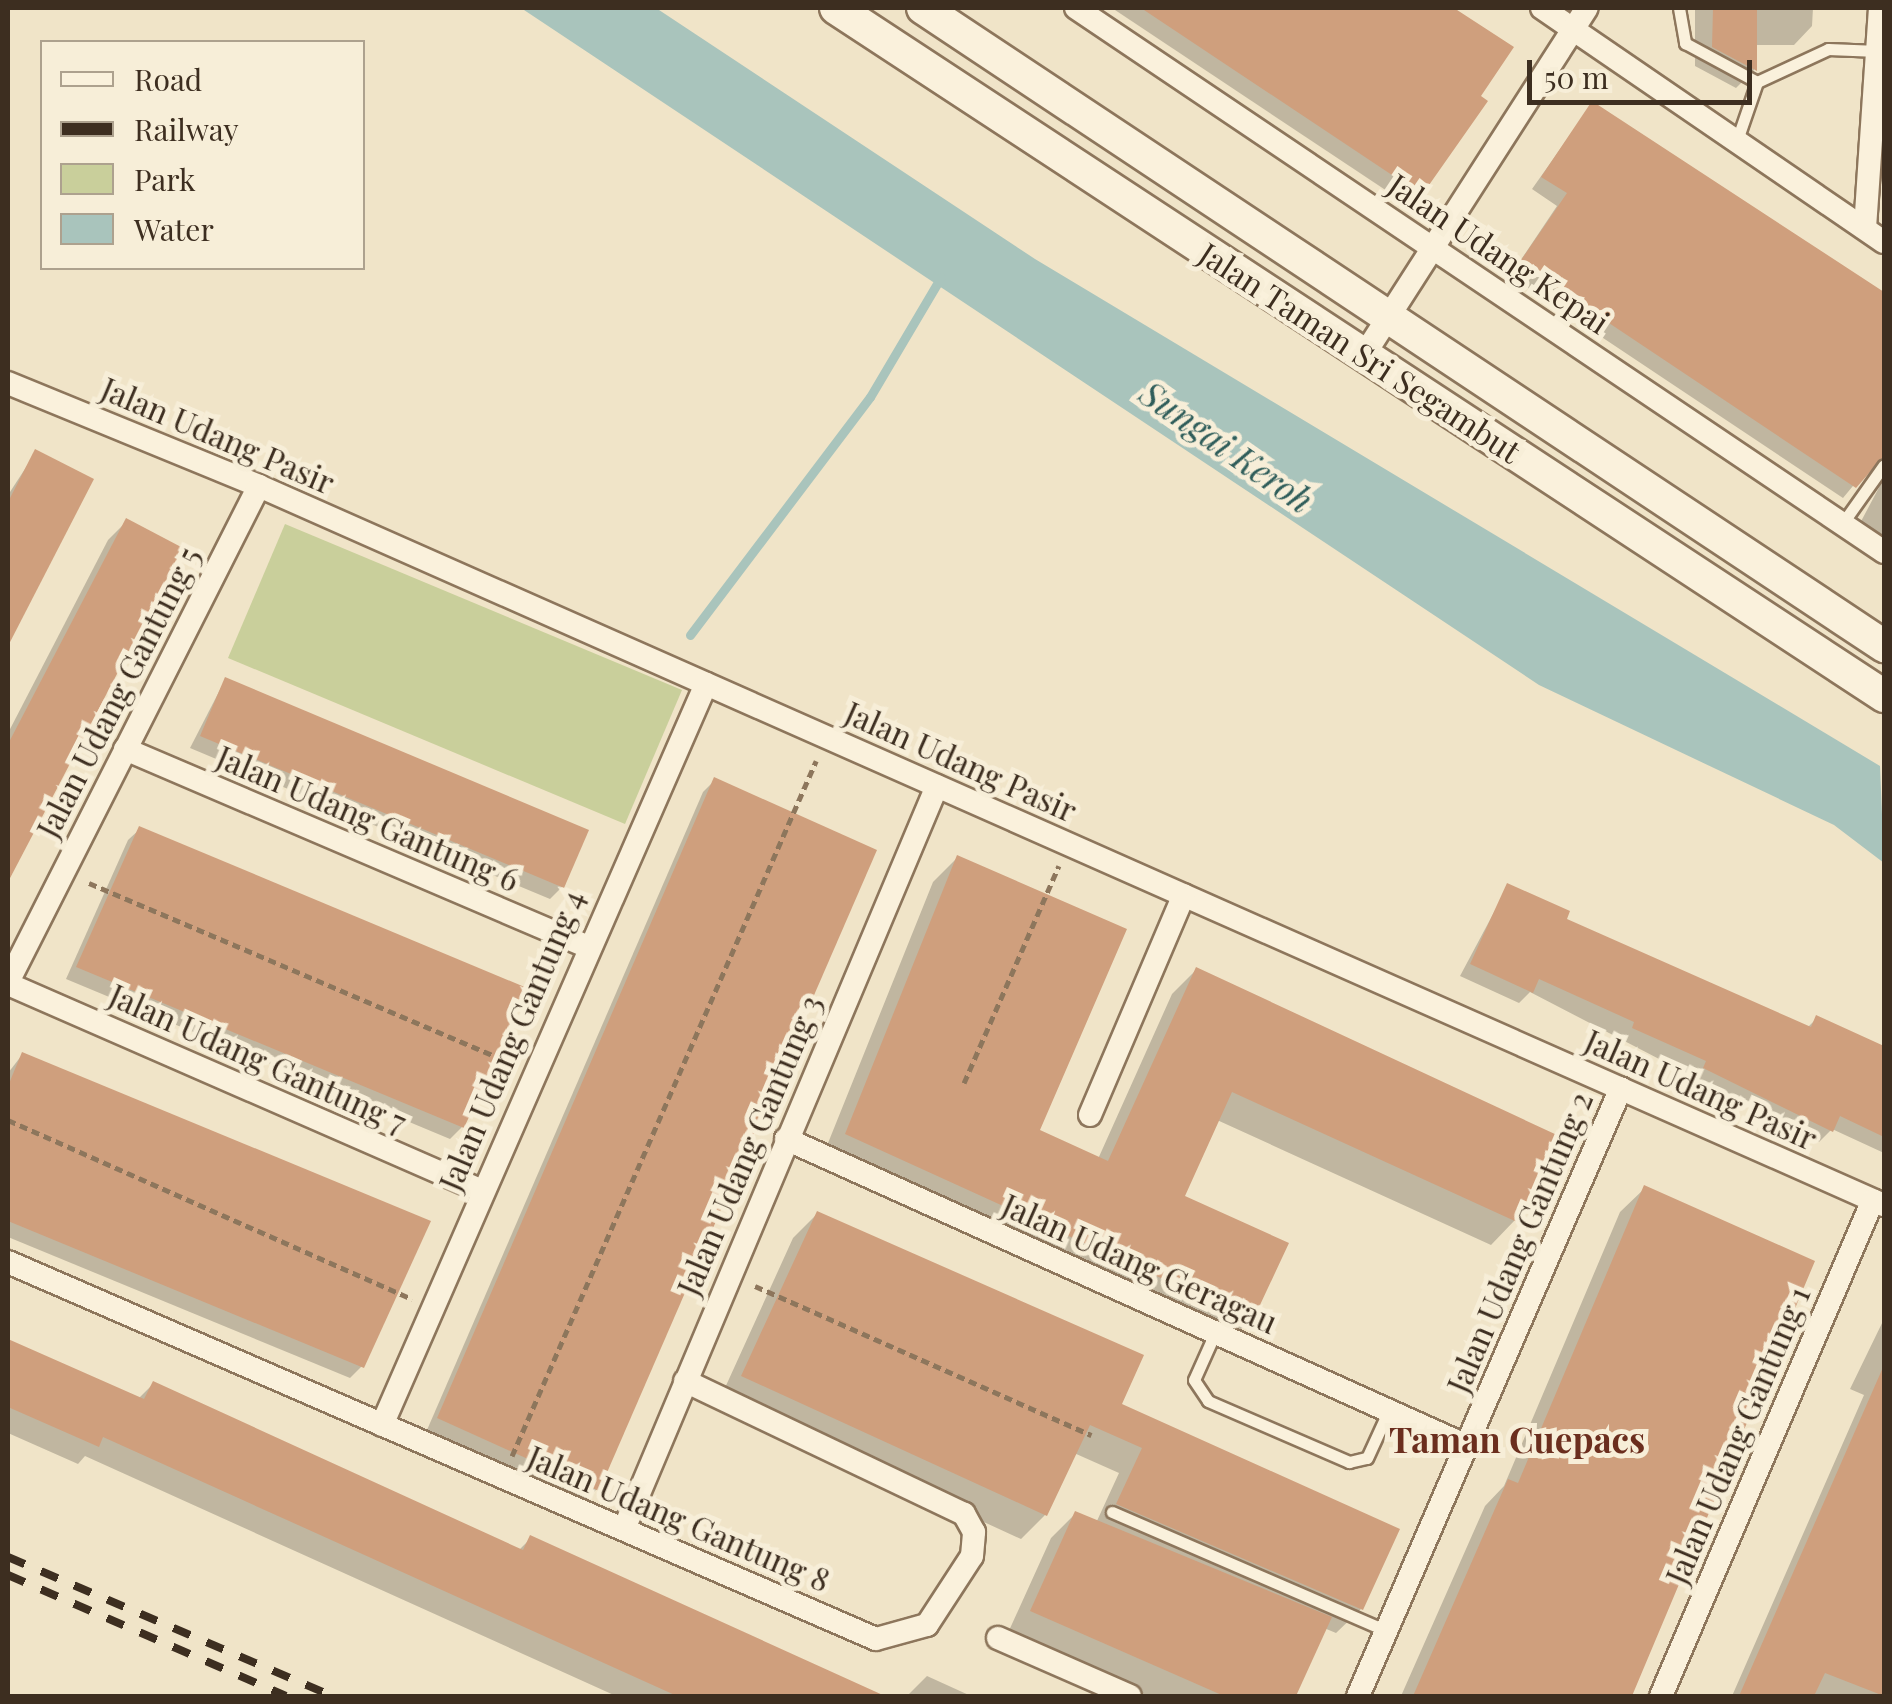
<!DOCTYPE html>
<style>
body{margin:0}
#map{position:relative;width:1892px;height:1704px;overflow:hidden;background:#f0e4c8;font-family:"Playfair Display",serif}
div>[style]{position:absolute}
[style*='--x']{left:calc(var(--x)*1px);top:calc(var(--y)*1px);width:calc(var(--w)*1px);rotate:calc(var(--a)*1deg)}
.green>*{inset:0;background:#c9cf9b}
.water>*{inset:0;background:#a9c4bc}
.shadow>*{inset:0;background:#0003}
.stream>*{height:9px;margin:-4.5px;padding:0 4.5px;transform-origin:4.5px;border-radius:4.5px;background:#a9c4bc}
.building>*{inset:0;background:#cf9f7d}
.path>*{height:5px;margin-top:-2.5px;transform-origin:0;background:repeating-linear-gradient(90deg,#8d765c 0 8px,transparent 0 13px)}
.roads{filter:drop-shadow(2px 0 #8d765c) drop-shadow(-2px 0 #8d765c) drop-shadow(0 2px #8d765c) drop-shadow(0 -2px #8d765c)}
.lane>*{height:11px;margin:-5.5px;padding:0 5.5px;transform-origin:5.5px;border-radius:5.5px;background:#faf1dc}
.street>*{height:22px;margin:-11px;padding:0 11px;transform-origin:11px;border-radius:11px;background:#faf1dc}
.secondary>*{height:32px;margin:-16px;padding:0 16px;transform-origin:16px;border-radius:16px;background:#faf1dc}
.rail>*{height:8px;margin-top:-4px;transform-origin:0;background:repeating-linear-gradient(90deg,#3d2e20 0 18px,transparent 0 36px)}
span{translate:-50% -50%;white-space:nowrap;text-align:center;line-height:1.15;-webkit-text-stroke:10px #f7eed8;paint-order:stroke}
.street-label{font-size:32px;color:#3d2e20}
.water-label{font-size:35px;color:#2f5d5a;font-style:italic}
.neighbourhood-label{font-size:35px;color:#6b2e1e;font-weight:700}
.frame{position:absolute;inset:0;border:10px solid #3d2e20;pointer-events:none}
.legend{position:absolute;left:40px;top:40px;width:325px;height:230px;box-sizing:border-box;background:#f7eed8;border:2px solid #ada18e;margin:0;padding:12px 18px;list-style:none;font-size:30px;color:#3d2e20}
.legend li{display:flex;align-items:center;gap:20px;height:50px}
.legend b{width:50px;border:2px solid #ada18e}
.scale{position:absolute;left:1527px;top:60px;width:225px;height:45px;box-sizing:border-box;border:5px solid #3d2e20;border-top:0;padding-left:12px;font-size:30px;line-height:35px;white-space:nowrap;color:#3d2e20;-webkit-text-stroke:8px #f7eed8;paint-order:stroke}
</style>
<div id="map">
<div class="green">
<i style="clip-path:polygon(285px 524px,682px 690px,625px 824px,228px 658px)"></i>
</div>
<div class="water">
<i style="clip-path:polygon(521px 8px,656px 8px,1035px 259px,1880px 766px,1884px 863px,1834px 825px,1539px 685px)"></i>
</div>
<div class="shadow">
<i style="clip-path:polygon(1112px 8px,1450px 8px,1510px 47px,1408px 205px)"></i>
<i style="clip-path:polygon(1695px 8px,1813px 8px,1812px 26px,1794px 45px,1754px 45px,1754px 70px,1736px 88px,1695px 66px)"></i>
<i style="clip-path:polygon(1592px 104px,1884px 296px,1884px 545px,1858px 527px,1883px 480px,1877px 467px,1867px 469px,1843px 498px,1510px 276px,1557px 206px,1532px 189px)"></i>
<i style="clip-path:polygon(36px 452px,90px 480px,8px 637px,8px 495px)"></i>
<i style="clip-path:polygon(127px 521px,180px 549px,8px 881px,8px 733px,108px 540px)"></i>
<i style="clip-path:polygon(225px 680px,562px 887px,550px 899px,190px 748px)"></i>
<i style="clip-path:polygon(715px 780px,597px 1489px,585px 1501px,427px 1430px,703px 792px)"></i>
<i style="clip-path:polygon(140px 829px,462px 1127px,450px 1139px,66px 979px,128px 840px)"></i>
<i style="clip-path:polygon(957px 858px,1037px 1131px,1098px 1159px,1172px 994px,1196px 970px,1515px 1220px,1491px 1245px,1217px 1120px,1182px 1197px,1251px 1319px,1227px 1343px,822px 1158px,933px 882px)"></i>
<i style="clip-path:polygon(1508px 886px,1564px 920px,1807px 1028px,1817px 1018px,1884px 1060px,1884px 1153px,1832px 1129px,1819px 1142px,1530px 992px,1519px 1003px,1460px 976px)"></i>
<i style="clip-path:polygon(22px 1055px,362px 1366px,350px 1378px,8px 1237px,8px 1073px)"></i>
<i style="clip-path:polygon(1645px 1188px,1812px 1263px,1627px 1696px,1401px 1696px,1485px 1506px,1504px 1486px,1620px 1212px)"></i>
<i style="clip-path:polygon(817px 1214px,1118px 1405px,1361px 1609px,1336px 1633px,1324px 1628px,1294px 1696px,1146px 1696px,1007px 1635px,1051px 1538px,1075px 1514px,1096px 1523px,1119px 1473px,1074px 1453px,1045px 1515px,1021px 1539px,719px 1401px,793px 1238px)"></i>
<i style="clip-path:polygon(1884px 1319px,1884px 1696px,1732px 1696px,1864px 1395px,1850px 1389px)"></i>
<i style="clip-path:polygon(8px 1342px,138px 1399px,153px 1384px,518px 1551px,531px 1538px,879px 1696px,616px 1696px,85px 1456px,78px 1464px,8px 1433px)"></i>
<i style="clip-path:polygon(927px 1676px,971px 1696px,907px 1696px)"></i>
</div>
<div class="stream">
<i style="--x:690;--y:635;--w:298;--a:-52.9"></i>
<i style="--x:870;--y:397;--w:139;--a:-59.4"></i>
</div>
<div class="building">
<i style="clip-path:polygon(1141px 8px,1454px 8px,1514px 47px,1481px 96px,1488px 101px,1422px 195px)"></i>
<i style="clip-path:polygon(1713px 8px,1757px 8px,1757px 71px,1712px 47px)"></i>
<i style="clip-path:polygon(1592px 101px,1884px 292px,1884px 456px,1856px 488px,1519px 263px,1567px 193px,1541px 177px)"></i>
<i style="clip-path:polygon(35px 449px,94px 479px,8px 646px,8px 502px)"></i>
<i style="clip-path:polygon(126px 518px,183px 548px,8px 882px,8px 744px)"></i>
<i style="clip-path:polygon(225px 677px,589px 830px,564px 888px,200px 736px)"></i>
<i style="clip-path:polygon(714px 777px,877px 850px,599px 1491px,437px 1418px)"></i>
<i style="clip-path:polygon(139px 826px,527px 988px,464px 1128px,76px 967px)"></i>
<i style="clip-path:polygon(957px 855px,1127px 929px,1040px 1130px,1108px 1161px,1196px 967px,1557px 1135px,1517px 1222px,1232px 1092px,1185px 1196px,1289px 1243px,1253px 1320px,845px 1134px)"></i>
<i style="clip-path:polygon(1507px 883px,1570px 911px,1567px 919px,1811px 1027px,1816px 1015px,1884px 1046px,1884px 1137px,1840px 1116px,1833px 1132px,1703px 1068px,1706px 1061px,1632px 1028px,1634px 1022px,1539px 979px,1533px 993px,1470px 964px)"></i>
<i style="clip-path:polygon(22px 1052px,431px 1221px,364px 1368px,8px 1221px,8px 1086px)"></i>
<i style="clip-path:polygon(1644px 1185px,1815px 1261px,1632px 1696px,1413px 1696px,1508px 1479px,1518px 1483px)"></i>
<i style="clip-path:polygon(817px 1211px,1144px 1355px,1122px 1404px,1400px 1529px,1363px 1610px,1116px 1504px,1142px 1448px,1090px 1425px,1047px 1516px,741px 1376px)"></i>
<i style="clip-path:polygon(8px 1339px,144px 1399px,153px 1381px,523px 1550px,530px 1535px,885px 1696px,677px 1696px,103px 1437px,99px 1447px,8px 1407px)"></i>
<i style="clip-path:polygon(1884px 1365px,1884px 1696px,1825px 1673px,1814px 1696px,1739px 1696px)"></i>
<i style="clip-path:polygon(1075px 1511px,1332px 1617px,1296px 1696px,1224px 1696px,1030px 1611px)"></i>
</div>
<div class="path">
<i style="--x:89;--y:883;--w:459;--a:23.1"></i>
<i style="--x:964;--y:1083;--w:237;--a:-66.4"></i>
<i style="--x:8;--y:1120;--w:442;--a:23.9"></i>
<i style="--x:755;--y:1286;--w:368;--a:23.9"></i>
<i style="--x:512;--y:1456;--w:759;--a:-66.37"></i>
</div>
<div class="roads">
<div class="lane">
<i style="--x:1679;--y:8;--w:36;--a:80"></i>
<i style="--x:1685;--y:43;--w:82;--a:28.4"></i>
<i style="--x:1757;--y:82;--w:61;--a:109"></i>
<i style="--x:1757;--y:82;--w:78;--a:-24.9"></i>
<i style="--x:1828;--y:49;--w:50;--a:2.3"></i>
<i style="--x:1842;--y:524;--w:72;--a:-54.6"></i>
<i style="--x:1215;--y:1333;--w:51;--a:114.1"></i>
<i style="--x:1194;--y:1380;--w:25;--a:56"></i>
<i style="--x:1208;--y:1401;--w:154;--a:23.4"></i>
<i style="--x:1349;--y:1462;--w:18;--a:-13"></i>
<i style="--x:1367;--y:1458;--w:53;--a:-65.4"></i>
<i style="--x:1112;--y:1512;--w:300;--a:23.4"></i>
</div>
<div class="street">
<i style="--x:1076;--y:8;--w:974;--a:33.95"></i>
<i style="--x:1542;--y:8;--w:414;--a:34.4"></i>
<i style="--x:1865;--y:228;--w:221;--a:-86.1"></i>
<i style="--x:1364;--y:355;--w:412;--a:-57.3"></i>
<i style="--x:8;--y:383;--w:271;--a:22.3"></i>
<i style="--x:259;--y:486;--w:1777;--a:23.87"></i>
<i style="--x:125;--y:749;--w:501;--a:23.14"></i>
<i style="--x:8;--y:982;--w:556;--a:-63.16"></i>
<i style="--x:8;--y:984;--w:517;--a:23.59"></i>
<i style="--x:1090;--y:1115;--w:239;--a:-66.9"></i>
<i style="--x:786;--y:1139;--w:747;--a:24.27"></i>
<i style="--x:8;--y:1262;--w:946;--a:23.48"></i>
<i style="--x:876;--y:1639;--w:53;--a:-15.4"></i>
<i style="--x:927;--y:1625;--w:82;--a:-56.9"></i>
<i style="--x:972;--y:1556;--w:24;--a:-85"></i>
<i style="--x:974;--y:1532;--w:21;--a:-119"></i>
<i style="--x:964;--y:1514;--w:309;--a:-154.5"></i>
<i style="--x:382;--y:1425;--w:809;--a:-66.38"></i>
<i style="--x:624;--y:1529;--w:806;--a:-67.16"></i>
<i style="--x:998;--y:1638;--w:144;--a:23.7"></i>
<i style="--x:1358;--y:1696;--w:662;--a:-66.61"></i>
<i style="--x:1661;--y:1696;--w:539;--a:-66.86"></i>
</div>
<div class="secondary">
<i style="--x:836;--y:8;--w:1254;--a:33.28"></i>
<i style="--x:923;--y:8;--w:1154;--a:33.58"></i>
</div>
</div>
<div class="rail">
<i style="--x:8;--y:1557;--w:353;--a:23.2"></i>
<i style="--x:8;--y:1575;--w:303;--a:23.5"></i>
</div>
<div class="street-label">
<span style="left:1499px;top:253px;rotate:34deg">Jalan Udang Kepai</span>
<span style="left:1360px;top:352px;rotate:33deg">Jalan Taman Sri Segambut</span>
<span style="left:218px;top:435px;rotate:23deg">Jalan Udang Pasir</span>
<span style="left:118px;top:692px;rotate:-63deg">Jalan Udang Gantung 5</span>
<span style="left:961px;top:761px;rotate:24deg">Jalan Udang Pasir</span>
<span style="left:368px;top:818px;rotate:23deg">Jalan Udang Gantung 6</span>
<span style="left:511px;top:1040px;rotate:-67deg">Jalan Udang Gantung 4</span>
<span style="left:258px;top:1058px;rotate:24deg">Jalan Udang Gantung 7</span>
<span style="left:1701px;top:1089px;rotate:24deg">Jalan Udang Pasir</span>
<span style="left:749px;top:1145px;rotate:-67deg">Jalan Udang Gantung 3</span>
<span style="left:1519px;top:1242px;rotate:-67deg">Jalan Udang Gantung 2</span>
<span style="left:1140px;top:1263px;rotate:24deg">Jalan Udang Geragau</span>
<span style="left:1737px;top:1435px;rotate:-67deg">Jalan Udang Gantung 1</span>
<span style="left:679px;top:1518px;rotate:23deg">Jalan Udang Gantung 8</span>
</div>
<div class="water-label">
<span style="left:1227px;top:446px;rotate:35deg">Sungai Keroh</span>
</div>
<div class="neighbourhood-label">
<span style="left:1517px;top:1439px">Taman Cuepacs</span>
</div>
<div class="frame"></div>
<ul class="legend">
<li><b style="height:12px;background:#faf1dc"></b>Road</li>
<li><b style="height:12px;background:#3d2e20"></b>Railway</li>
<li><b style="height:28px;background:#c9cf9b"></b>Park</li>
<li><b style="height:28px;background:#a9c4bc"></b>Water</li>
</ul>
<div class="scale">50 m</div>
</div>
